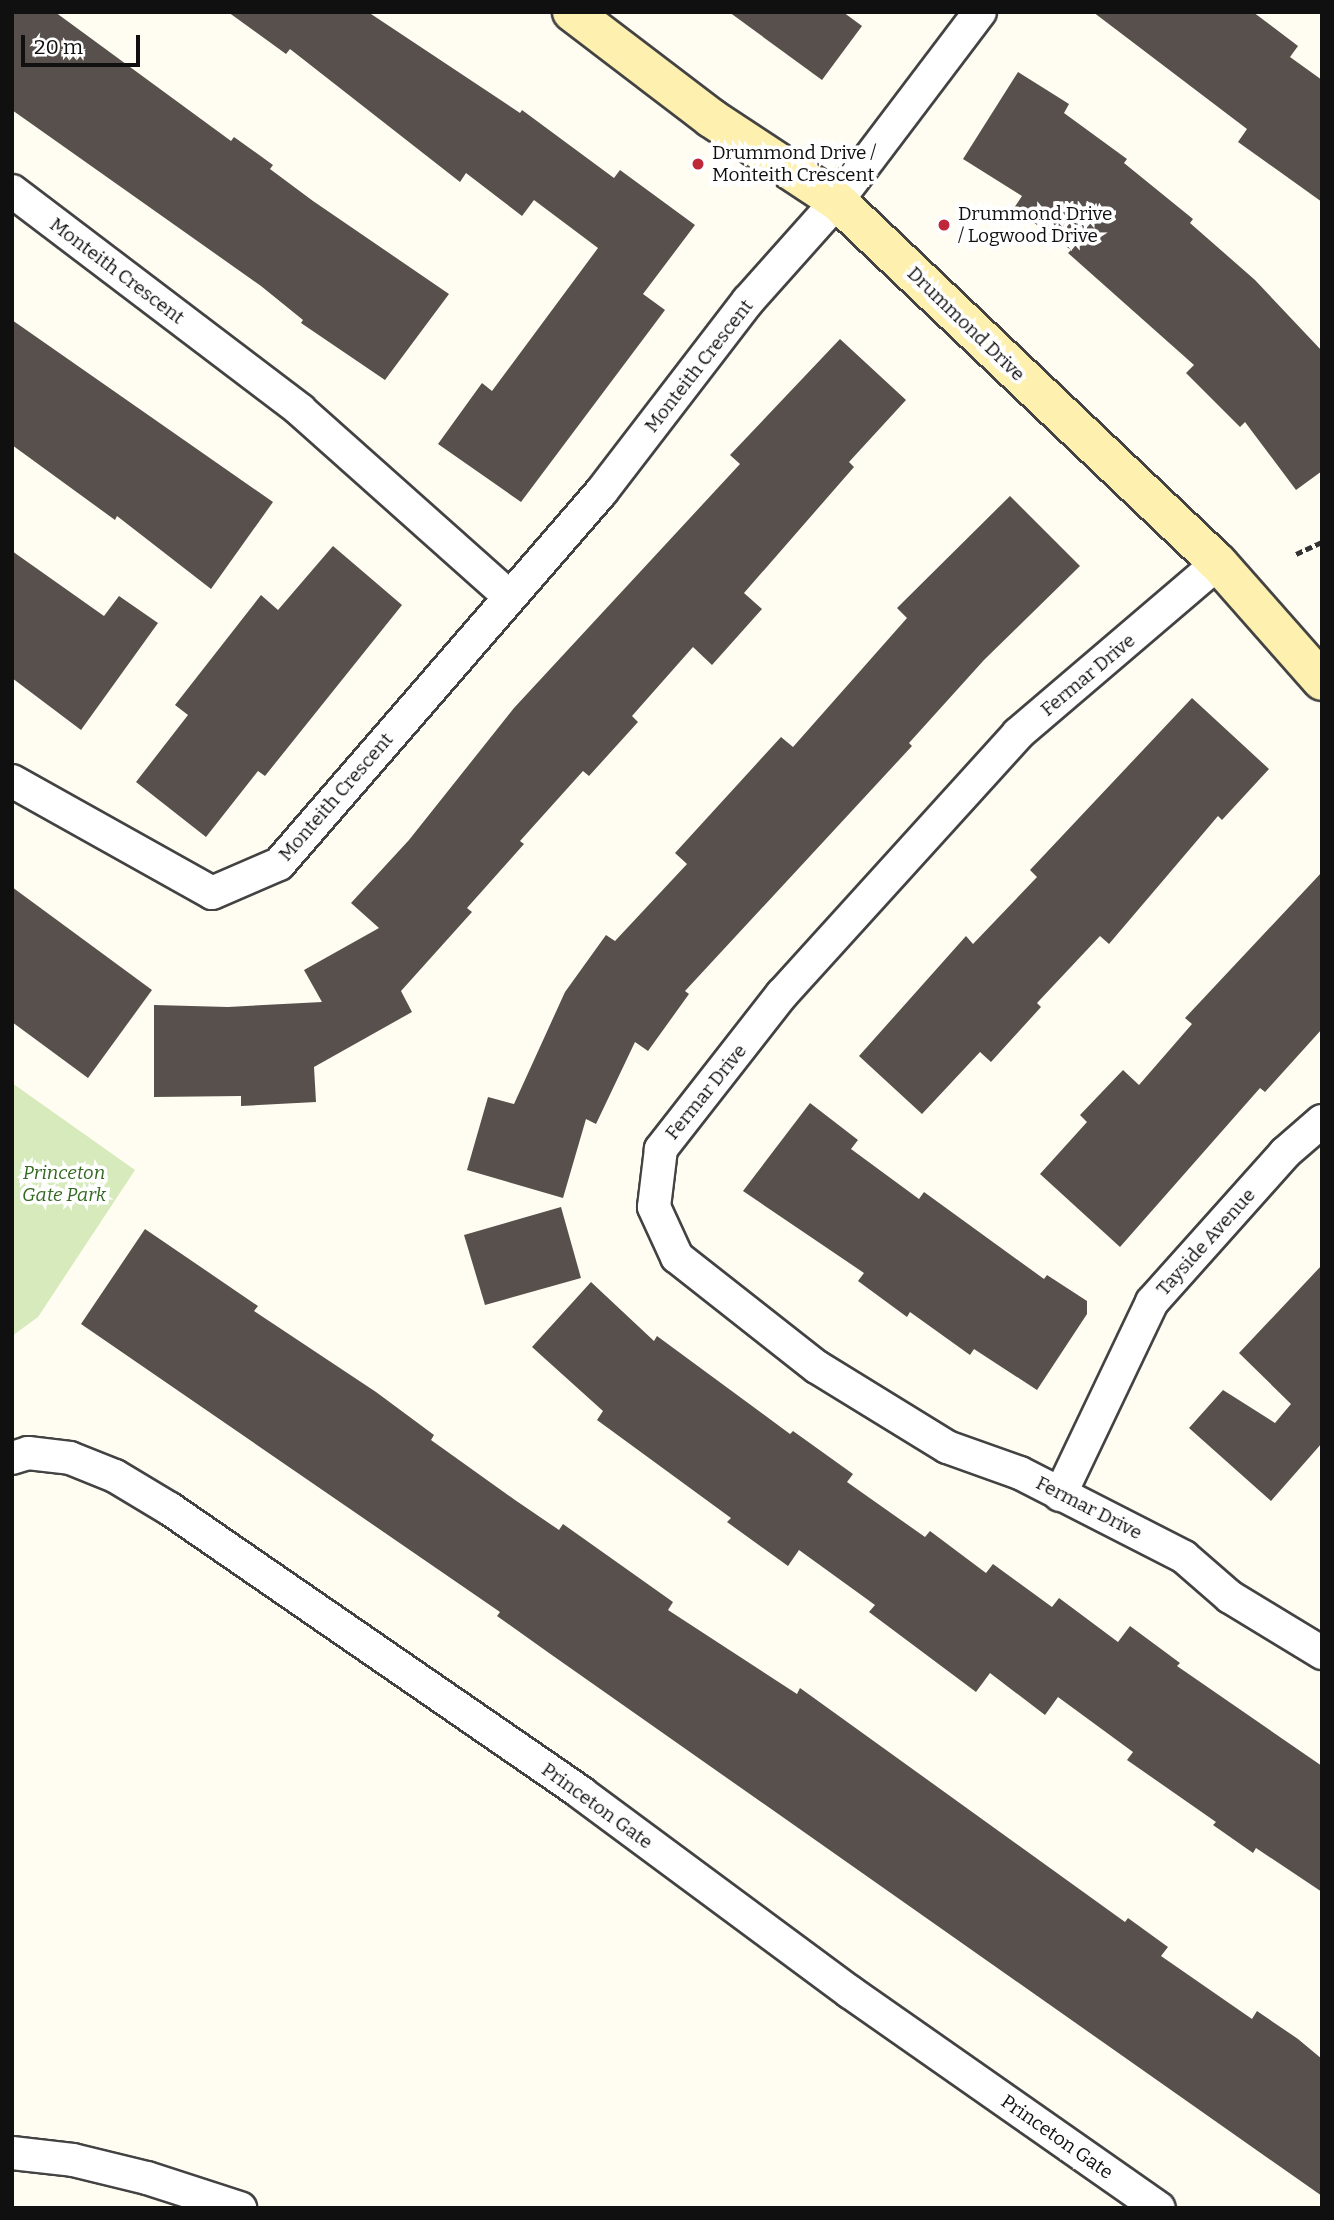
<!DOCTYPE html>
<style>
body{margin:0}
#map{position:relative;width:1334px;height:2220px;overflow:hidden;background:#fffcf2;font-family:Bitter,serif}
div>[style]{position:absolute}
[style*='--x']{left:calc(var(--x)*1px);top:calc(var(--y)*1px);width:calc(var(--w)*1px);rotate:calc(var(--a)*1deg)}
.green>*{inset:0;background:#d7eabc}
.building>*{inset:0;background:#58504c}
.path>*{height:4.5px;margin-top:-2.25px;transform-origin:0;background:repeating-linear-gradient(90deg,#323232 0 7px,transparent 0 10.5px)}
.roads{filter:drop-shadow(2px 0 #434343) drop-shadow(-2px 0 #434343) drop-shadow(0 2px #434343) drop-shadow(0 -2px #434343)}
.street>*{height:32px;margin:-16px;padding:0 16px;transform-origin:16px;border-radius:16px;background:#fff}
.secondary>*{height:38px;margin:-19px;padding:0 19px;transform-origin:19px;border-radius:19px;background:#fef0af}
.dots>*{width:19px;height:19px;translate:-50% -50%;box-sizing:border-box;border:4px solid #fff;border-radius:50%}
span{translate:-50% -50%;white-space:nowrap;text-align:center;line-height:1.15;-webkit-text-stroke:7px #fff;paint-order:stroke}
.poi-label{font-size:19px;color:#101010}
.left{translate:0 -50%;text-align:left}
.street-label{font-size:19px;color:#101010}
.park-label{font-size:19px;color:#336820;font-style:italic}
.frame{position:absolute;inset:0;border:14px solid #101010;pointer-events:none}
.scale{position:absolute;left:21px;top:35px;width:119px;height:32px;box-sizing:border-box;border:4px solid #101010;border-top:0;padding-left:9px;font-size:21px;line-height:24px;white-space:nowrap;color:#101010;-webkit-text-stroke:5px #fff;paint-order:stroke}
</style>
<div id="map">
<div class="green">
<i style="clip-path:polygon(12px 1083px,135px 1170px,38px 1317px,12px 1336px)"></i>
</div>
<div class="building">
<i style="clip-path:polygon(12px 12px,55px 12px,231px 141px,234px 137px,273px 165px,270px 169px,313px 201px,449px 294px,385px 380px,301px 323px,303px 320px,261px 286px,12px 110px)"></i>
<i style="clip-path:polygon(228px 12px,368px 12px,520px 113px,522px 110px,614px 178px,620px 170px,695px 225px,643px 294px,665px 310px,521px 502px,438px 444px,482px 383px,492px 391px,598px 248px,534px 200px,522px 216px,466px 173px,460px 182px,290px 49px,286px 54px)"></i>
<i style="clip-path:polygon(729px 12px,843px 12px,862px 26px,822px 80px)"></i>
<i style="clip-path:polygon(1093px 12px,1253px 12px,1298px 46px,1290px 57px,1322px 80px,1322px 202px,1238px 142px,1247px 129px)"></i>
<i style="clip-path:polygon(1018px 72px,1069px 104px,1064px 113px,1127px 159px,1124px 163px,1193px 219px,1190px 223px,1255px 280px,1322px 351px,1322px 471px,1296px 490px,1245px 422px,1240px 427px,1186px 373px,1194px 365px,1068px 253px,1071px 250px,1014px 208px,1022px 196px,963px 159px)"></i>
<i style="clip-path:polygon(12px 320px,273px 502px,211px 589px,117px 516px,115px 520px,12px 445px)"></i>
<i style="clip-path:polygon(840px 339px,906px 400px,849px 462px,854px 467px,744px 593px,762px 609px,712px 665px,693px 647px,632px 716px,638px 722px,589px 776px,583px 771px,520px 841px,524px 844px,467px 908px,472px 912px,401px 991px,412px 1012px,314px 1067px,316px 1102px,241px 1106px,241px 1096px,154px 1097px,154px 1005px,228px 1007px,322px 1002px,304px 970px,379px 928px,351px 903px,409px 840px,514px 708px,740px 464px,730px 455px)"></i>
<i style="clip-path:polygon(1010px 496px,1080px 566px,984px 660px,909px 743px,912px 746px,685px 991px,689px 994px,648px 1051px,635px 1042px,596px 1124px,586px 1119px,563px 1198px,467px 1170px,488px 1097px,514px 1104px,565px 992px,606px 935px,615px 941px,687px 864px,675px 853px,781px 737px,793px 747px,907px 618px,897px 608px)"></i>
<i style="clip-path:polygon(333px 546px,402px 605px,265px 776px,258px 771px,206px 837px,136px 782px,188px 715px,175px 705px,261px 595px,278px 610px)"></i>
<i style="clip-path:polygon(12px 551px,104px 616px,119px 596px,158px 623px,81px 730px,12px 678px)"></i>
<i style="clip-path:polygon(1192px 698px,1269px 769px,1222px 820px,1218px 816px,1109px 944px,1100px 936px,1037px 1003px,1041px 1007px,991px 1062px,980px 1052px,922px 1114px,859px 1056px,966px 936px,973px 944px,1037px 877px,1030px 870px)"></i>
<i style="clip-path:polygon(1322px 872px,1322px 1029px,1265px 1092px,1260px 1088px,1120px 1247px,1040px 1174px,1087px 1122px,1080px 1115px,1123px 1070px,1139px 1085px,1192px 1024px,1185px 1018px)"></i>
<i style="clip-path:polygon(12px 887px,152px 990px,88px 1078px,12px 1022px)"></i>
<i style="clip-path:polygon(810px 1103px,858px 1140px,851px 1149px,919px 1199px,924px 1192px,1044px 1279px,1047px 1275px,1087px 1301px,1087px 1314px,1037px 1390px,974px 1349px,970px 1355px,910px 1312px,907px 1317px,858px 1281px,864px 1273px,743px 1191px)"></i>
<i style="clip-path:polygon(561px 1207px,581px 1278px,485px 1305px,464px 1235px)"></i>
<i style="clip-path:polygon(145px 1229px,258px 1306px,254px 1311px,376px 1392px,434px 1435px,431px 1440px,515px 1500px,559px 1530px,563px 1524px,673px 1602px,668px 1610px,797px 1694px,800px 1688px,1125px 1922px,1128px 1918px,1168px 1947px,1161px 1956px,1252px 2019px,1257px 2011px,1298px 2039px,1322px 2059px,1322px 2196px,549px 1653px,497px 1616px,500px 1612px,81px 1324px)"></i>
<i style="clip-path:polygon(1322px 1265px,1322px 1443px,1271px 1501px,1189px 1428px,1223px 1390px,1275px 1423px,1291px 1404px,1239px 1353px)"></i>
<i style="clip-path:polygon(591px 1282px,654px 1341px,657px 1336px,790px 1434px,793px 1431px,853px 1474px,847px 1482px,925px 1537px,930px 1531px,986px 1573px,993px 1564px,1052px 1607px,1059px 1598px,1118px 1642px,1130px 1626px,1180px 1663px,1177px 1666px,1322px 1766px,1322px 1892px,1256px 1848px,1253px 1853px,1213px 1825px,1216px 1822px,1127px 1760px,1133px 1752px,1058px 1697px,1045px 1715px,990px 1673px,976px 1692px,869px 1612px,875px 1605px,799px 1550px,788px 1566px,727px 1522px,731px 1518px,597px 1420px,603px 1411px,532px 1347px)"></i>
</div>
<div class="path">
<i style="--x:1296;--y:554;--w:29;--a:-25"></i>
</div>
<div class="roads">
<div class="street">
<i style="--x:12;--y:191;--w:362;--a:37.2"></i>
<i style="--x:300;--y:410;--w:278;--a:41.7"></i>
<i style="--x:1218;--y:563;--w:263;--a:139.5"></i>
<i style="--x:1018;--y:734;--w:351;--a:132.2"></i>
<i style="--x:782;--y:994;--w:197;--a:128"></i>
<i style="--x:661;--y:1149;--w:58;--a:96.9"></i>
<i style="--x:654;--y:1207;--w:55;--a:65.3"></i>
<i style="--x:677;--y:1257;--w:178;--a:38.2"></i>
<i style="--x:817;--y:1367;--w:153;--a:31.6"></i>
<i style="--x:947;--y:1447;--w:77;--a:19.6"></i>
<i style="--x:1020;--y:1473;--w:184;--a:27.1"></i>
<i style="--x:1184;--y:1557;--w:61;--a:41"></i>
<i style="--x:1230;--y:1597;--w:108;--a:31.3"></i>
<i style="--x:12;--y:781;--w:229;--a:29.2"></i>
<i style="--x:212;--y:893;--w:73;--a:-23.4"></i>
<i style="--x:279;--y:864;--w:493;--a:-49.1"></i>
<i style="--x:602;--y:491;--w:240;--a:-52.5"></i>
<i style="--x:748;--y:301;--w:134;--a:-48.3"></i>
<i style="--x:837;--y:201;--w:237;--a:-52.9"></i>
<i style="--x:12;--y:1458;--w:17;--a:-17"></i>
<i style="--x:28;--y:1453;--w:42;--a:6.8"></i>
<i style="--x:70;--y:1458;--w:48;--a:21.8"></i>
<i style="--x:115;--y:1476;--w:64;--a:31"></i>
<i style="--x:170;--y:1509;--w:500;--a:34.6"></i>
<i style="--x:581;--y:1793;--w:335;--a:36.5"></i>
<i style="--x:850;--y:1992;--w:377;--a:35"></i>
<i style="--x:1060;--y:1495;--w:214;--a:-64.5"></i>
<i style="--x:1152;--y:1302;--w:200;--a:-48.2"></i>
<i style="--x:1285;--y:1153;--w:49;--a:-40.9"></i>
<i style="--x:12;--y:2153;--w:61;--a:6.5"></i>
<i style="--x:73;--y:2160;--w:76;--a:13.7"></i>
<i style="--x:147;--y:2178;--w:98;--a:17.9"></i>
</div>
<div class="secondary">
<i style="--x:572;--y:12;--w:175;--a:37.3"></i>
<i style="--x:711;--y:118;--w:151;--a:33.4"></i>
<i style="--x:837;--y:201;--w:526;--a:43.54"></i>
<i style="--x:1218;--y:563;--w:157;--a:48.6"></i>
</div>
</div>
<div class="dots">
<i style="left:698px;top:164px;background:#bf2839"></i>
<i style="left:944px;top:225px;background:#bf2839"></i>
</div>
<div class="poi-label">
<span class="left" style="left:712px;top:164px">Drummond Drive /<br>Monteith Crescent</span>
<span class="left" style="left:958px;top:225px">Drummond Drive<br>/ Logwood Drive</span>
</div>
<div class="street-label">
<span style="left:117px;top:271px;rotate:37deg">Monteith Crescent</span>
<span style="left:966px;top:324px;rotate:44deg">Drummond Drive</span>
<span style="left:699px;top:366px;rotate:-52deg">Monteith Crescent</span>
<span style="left:1088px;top:675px;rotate:-40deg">Fermar Drive</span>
<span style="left:336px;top:797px;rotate:-49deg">Monteith Crescent</span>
<span style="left:706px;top:1092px;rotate:-51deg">Fermar Drive</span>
<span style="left:1206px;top:1242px;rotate:-48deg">Tayside Avenue</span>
<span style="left:1089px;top:1508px;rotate:27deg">Fermar Drive</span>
<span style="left:597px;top:1806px;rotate:36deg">Princeton Gate</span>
<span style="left:1057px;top:2137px;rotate:35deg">Princeton Gate</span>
</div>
<div class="park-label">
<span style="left:64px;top:1184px">Princeton<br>Gate Park</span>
</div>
<div class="frame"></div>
<div class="scale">20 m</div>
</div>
